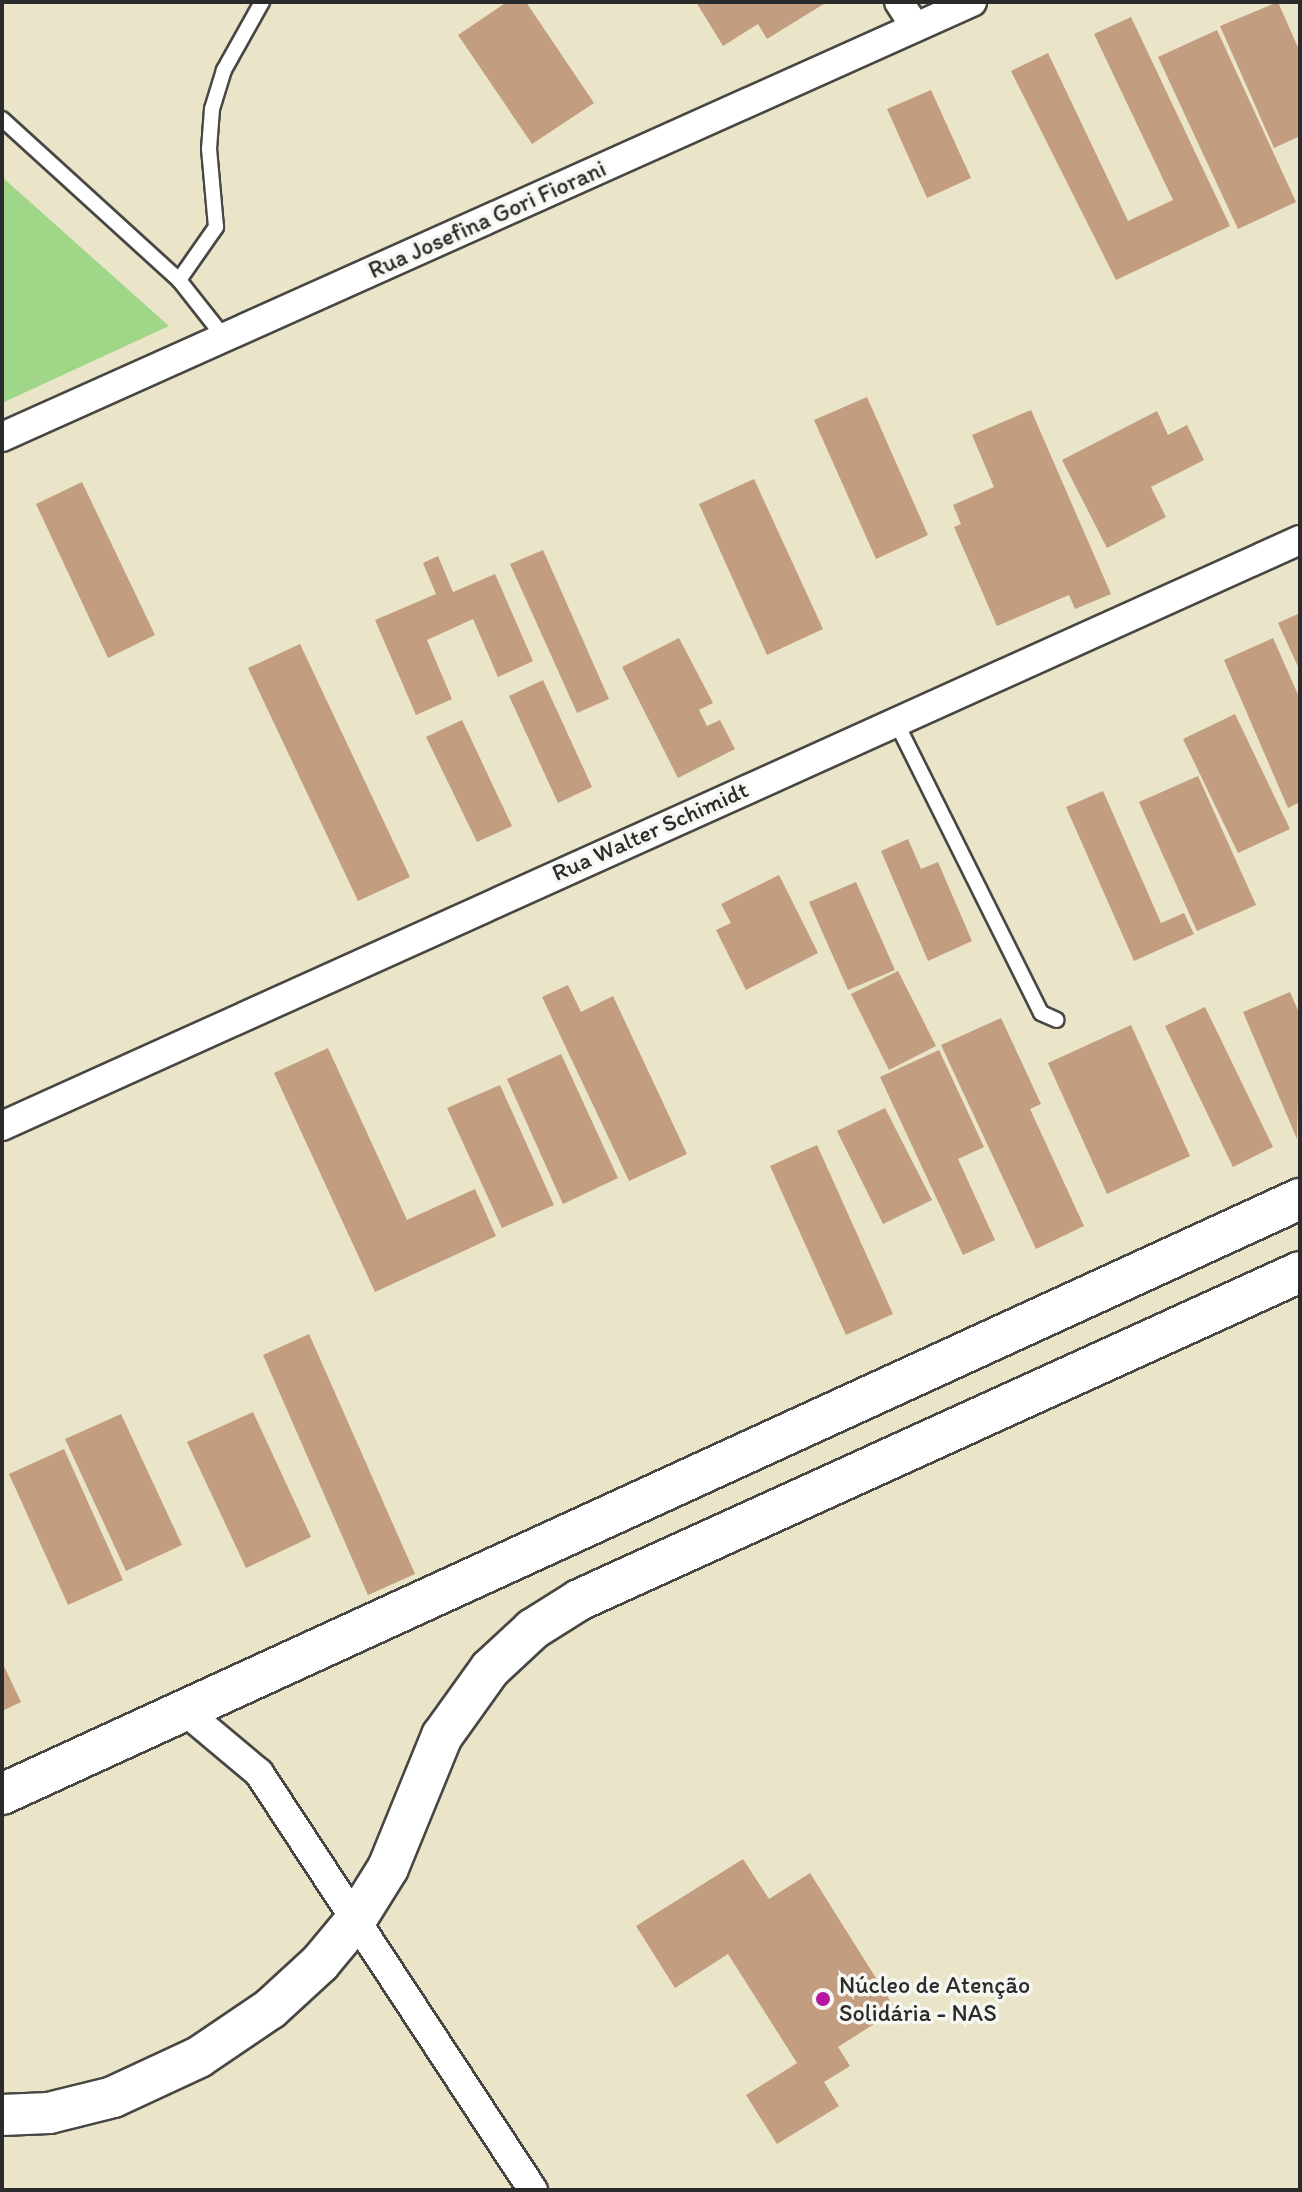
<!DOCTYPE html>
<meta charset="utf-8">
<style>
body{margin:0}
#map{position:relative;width:1302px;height:2192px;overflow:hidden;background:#eae5c8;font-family:Itim,sans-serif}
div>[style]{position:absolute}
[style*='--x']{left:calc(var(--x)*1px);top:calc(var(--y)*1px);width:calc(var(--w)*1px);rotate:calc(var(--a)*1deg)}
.green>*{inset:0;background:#9fd687}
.building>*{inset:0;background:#c39d7f}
.roads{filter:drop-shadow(2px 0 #484743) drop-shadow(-2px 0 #484743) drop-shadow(0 2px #484743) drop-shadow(0 -2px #484743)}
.lane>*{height:14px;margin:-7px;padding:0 7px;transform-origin:7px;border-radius:7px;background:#fff}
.street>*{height:28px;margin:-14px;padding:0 14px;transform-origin:14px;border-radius:14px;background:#fff}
.secondary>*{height:40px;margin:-20px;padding:0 20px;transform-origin:20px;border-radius:20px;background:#fff}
.dots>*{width:22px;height:22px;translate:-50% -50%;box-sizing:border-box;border:4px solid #f6f6f2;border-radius:50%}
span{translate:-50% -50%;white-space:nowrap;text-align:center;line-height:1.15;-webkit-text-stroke:7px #f6f6f2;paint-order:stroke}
.street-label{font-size:24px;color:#2b2b2b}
.poi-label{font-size:24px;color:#2b2b2b}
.left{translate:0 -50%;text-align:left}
.frame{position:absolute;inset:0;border:4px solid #2b2b2b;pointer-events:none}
</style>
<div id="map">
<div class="green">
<i style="clip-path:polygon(2px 177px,169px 326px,2px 403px)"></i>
</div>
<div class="building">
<i style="clip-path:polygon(507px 2px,526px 2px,594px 103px,532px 144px,458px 35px)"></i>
<i style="clip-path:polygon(696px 2px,827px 2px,767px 39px,758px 24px,723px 46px)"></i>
<i style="clip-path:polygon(1278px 2px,1300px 52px,1300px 136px,1274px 148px,1220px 26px)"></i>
<i style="clip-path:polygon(1131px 17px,1230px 226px,1116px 280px,1011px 71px,1048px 53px,1128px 221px,1173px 200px,1094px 34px)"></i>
<i style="clip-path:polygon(1217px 30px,1296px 202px,1238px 229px,1158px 57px)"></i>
<i style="clip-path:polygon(931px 90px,971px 178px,927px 198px,887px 109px)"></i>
<i style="clip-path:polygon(867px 397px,928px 535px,876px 559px,814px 420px)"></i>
<i style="clip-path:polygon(1031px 410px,1111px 594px,1075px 609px,1069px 595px,997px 626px,954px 527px,961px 524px,953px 505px,994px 487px,972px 435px)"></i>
<i style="clip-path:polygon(1157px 411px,1168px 435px,1187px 425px,1204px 460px,1151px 487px,1166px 517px,1107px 548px,1062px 460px)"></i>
<i style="clip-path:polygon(754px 479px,823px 629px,767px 655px,699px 504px)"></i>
<i style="clip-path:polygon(82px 482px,155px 635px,108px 658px,36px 504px)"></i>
<i style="clip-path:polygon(543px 550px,609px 699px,577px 713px,510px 564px)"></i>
<i style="clip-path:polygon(438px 556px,453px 592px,495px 574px,533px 661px,498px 677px,473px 619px,427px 640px,452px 699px,416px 715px,375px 620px,436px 594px,423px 563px)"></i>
<i style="clip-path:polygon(1300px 613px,1300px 671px,1278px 623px)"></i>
<i style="clip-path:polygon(679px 638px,713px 703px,699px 710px,707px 726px,720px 720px,735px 749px,678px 778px,622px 667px)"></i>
<i style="clip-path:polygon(1273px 638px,1300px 699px,1300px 802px,1288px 808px,1224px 660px)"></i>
<i style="clip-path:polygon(300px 644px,410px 877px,358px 901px,248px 668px)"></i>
<i style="clip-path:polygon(543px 680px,592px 787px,558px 803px,509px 696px)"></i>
<i style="clip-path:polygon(1235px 714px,1290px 829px,1238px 853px,1183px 739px)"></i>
<i style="clip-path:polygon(462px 720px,512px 826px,477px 842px,426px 737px)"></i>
<i style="clip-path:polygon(1198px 776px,1256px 905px,1197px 931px,1139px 802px)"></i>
<i style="clip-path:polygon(1103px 791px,1161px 923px,1184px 913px,1194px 934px,1134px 961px,1066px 807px)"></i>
<i style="clip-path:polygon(908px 839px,921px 869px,938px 862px,972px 941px,928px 961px,881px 851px)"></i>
<i style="clip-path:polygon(779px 875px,818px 953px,746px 990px,716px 930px,731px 923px,721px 904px)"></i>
<i style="clip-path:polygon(856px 882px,895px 970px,848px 990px,809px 902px)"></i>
<i style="clip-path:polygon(898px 971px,936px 1046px,889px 1070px,851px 994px)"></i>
<i style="clip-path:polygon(568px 985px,581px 1012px,613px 996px,687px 1154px,629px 1181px,542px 997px)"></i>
<i style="clip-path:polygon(1290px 992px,1300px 1015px,1297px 1139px,1243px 1012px)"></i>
<i style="clip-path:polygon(1205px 1007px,1273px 1147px,1233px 1167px,1165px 1026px)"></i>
<i style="clip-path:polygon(1001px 1018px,1041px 1104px,1030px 1109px,1084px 1226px,1036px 1249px,941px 1045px)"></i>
<i style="clip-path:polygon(1131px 1025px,1190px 1156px,1107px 1194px,1048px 1063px)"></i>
<i style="clip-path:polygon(328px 1048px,407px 1220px,475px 1189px,496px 1236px,375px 1292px,274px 1073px)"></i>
<i style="clip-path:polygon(939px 1050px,984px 1147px,958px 1159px,995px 1240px,963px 1255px,880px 1077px)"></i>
<i style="clip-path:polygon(561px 1054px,618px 1178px,563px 1204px,507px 1079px)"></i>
<i style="clip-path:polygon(500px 1085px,554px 1205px,502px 1228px,447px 1108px)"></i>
<i style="clip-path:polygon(885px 1108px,932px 1200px,883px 1224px,837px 1131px)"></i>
<i style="clip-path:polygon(817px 1145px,893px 1314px,846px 1335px,770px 1166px)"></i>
<i style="clip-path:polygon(309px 1334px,415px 1574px,368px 1595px,263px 1355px)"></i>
<i style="clip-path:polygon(253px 1412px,311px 1537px,246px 1568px,187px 1442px)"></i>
<i style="clip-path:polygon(121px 1414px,182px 1545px,126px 1571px,65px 1439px)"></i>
<i style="clip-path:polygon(64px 1449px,123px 1580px,68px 1605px,9px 1474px)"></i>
<i style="clip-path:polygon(2px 1662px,21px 1702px,2px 1711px)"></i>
<i style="clip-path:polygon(743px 1859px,769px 1899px,810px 1873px,896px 2010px,838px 2047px,850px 2066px,824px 2082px,839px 2106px,777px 2144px,746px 2095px,797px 2063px,728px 1954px,675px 1988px,636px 1926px)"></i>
</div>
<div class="roads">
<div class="lane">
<i style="--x:2;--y:119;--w:239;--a:42.3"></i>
<i style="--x:179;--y:280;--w:73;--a:51.7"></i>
<i style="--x:179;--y:280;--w:65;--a:-55.1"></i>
<i style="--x:216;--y:227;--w:78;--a:-95.1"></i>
<i style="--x:209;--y:149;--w:40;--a:-85.7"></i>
<i style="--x:212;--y:109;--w:41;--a:-72.9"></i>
<i style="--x:224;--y:70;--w:78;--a:-60.8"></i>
<i style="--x:895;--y:720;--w:327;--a:63.5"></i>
<i style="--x:1041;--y:1013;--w:17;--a:24"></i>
</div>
<div class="street">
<i style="--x:899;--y:2;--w:30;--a:57"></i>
<i style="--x:2;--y:437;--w:1063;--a:-24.15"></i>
<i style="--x:2;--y:1126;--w:1424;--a:-24.3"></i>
<i style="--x:185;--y:1711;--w:97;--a:40"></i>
<i style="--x:259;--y:1773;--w:499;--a:56.7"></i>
</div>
<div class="secondary">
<i style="--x:2;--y:1794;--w:1428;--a:-24.63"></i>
<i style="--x:2;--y:2115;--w:47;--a:-2.4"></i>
<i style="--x:49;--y:2113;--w:66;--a:-14"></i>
<i style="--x:113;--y:2097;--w:95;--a:-24.9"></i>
<i style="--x:199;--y:2057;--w:86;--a:-34.1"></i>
<i style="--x:270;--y:2009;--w:68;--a:-42.6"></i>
<i style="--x:320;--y:1963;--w:55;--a:-50.2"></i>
<i style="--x:355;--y:1921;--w:62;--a:-58.1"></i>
<i style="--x:388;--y:1868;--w:143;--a:-67.8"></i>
<i style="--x:442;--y:1736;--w:82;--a:-54.4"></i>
<i style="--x:490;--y:1669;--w:59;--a:-42.9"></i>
<i style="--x:533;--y:1629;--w:54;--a:-32.2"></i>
<i style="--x:579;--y:1600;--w:792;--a:-24.46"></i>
</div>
</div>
<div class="dots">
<i style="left:823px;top:1999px;background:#b5179e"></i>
</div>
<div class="street-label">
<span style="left:487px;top:219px;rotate:-24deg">Rua Josefina Gori Fiorani</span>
<span style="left:650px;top:831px;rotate:-24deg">Rua Walter Schimidt</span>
</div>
<div class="poi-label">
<span class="left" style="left:839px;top:1999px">Núcleo de Atenção<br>Solidária - NAS</span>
</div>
<div class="frame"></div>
</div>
